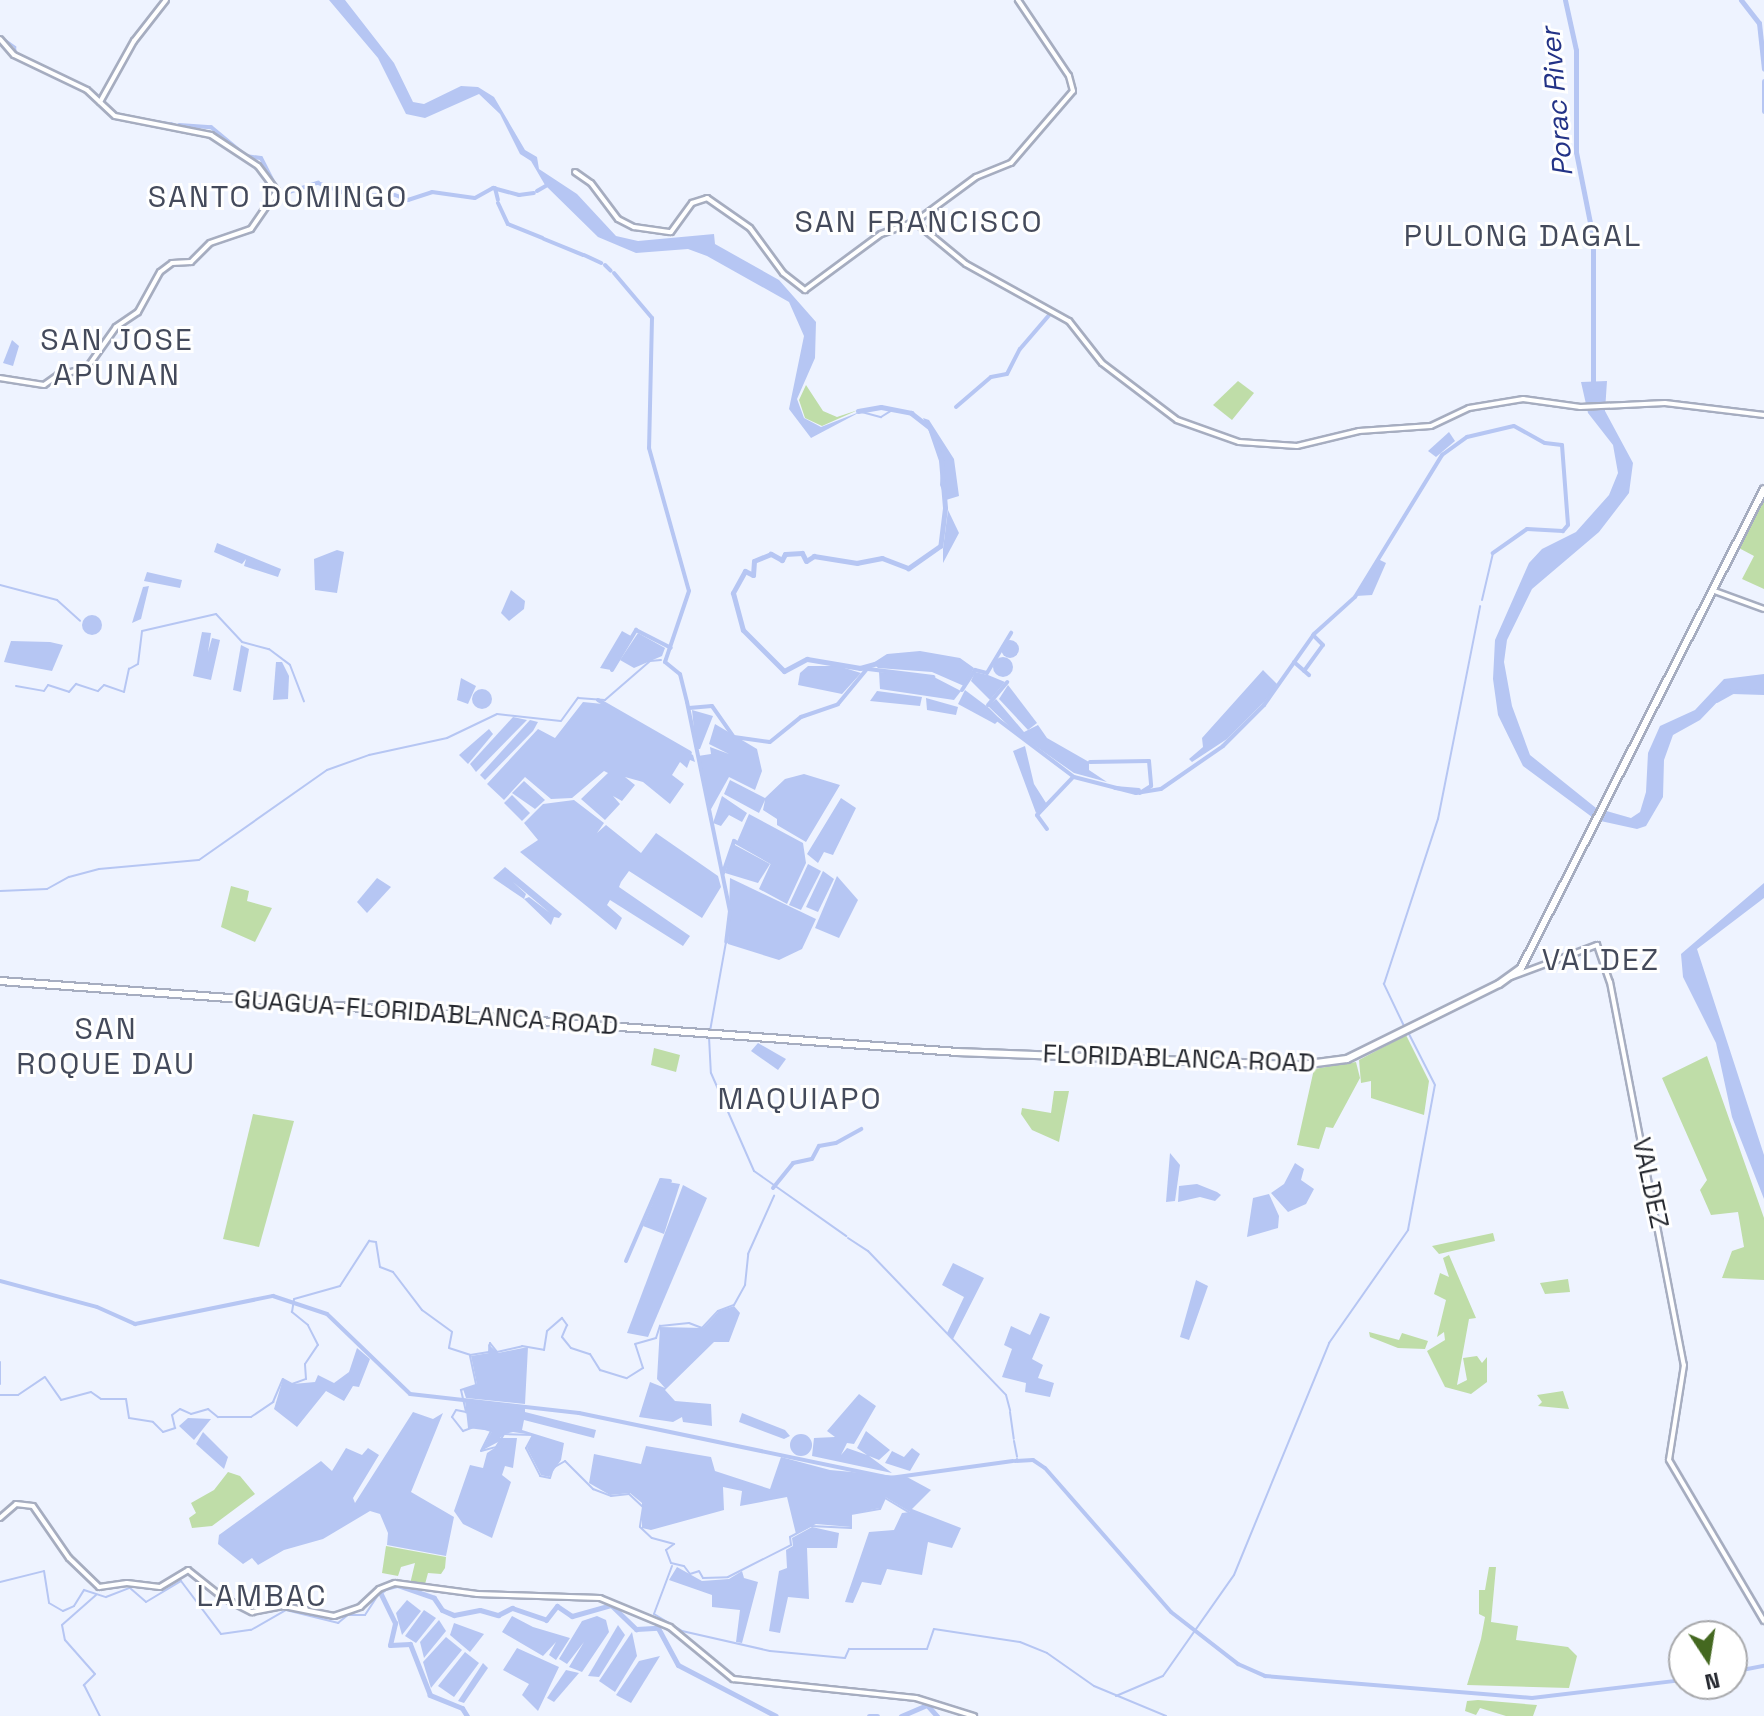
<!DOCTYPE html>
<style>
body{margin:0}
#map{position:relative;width:1764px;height:1716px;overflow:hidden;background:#eef3ff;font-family:"Space Grotesk",sans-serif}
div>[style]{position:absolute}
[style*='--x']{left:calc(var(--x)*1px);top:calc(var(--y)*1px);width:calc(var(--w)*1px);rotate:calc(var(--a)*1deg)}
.green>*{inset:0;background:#bfdda8}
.water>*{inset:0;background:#b6c6f3}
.round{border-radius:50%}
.stream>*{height:2px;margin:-1px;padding:0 1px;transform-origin:1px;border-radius:1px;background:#b6c6f3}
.canal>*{height:4px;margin:-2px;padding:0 2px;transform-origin:2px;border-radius:2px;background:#b6c6f3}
.river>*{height:5px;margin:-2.5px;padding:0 2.5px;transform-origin:2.5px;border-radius:2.5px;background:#b6c6f3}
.roads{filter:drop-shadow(2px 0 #a6adc0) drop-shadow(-2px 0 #a6adc0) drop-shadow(0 2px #a6adc0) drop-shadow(0 -2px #a6adc0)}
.minor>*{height:4px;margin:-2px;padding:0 2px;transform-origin:2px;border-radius:2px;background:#fff}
.major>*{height:6px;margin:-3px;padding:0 3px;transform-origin:3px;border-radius:3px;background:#fff}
span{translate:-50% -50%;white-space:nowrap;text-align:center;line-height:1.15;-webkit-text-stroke:6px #fff;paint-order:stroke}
.street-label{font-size:26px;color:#25282f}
.water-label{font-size:28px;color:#233387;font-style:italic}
.quarter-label{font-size:30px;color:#444a5b;letter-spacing:2px}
.north{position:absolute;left:1668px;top:1620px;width:80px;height:80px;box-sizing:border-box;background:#fff;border:2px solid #a8a9ac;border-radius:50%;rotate:168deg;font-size:22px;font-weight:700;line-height:32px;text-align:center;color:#25282f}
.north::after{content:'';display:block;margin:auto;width:28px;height:36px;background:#446820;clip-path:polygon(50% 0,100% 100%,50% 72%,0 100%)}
</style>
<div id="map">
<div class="green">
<i style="clip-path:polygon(1238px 381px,1254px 393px,1232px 420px,1213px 405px)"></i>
<i style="clip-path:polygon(806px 385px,823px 411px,837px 417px,858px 410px,822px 426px,805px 418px,799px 400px)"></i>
<i style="clip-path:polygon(1764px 496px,1764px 589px,1742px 579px,1754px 556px,1737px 547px)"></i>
<i style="clip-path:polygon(231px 886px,249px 891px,247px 901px,272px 908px,255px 942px,221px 927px)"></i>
<i style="clip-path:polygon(1406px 1035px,1429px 1081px,1424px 1115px,1371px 1098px,1371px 1081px,1361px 1083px,1359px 1060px)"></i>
<i style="clip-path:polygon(654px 1048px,680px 1055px,676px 1072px,651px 1065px)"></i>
<i style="clip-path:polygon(1707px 1056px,1764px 1218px,1764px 1280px,1722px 1278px,1732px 1251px,1744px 1247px,1738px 1212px,1711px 1215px,1700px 1190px,1707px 1180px,1662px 1078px)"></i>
<i style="clip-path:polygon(1356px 1062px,1360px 1078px,1333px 1128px,1326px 1127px,1319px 1149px,1297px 1145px,1314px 1069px)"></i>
<i style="clip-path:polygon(1054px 1091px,1069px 1091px,1059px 1142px,1032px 1130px,1021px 1114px,1022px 1108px,1051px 1113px)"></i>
<i style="clip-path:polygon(253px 1114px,294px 1121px,259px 1247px,223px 1239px)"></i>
<i style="clip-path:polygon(1493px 1233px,1495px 1241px,1439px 1254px,1432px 1246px)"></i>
<i style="clip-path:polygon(1449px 1255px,1476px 1318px,1469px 1319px,1457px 1385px,1467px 1380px,1463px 1358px,1477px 1356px,1482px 1363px,1487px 1357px,1487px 1382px,1471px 1394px,1445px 1387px,1427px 1351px,1445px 1340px,1444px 1332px,1437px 1337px,1446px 1300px,1434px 1294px,1440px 1273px,1449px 1277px,1443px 1258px)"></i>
<i style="clip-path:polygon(1568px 1279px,1570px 1292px,1545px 1294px,1540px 1283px)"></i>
<i style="clip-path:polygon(1369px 1332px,1399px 1340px,1402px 1333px,1428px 1341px,1425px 1349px,1398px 1348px,1370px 1337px)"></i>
<i style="clip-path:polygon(1563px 1391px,1569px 1409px,1538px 1406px,1542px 1402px,1537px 1395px)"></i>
<i style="clip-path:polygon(228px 1472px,240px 1476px,255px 1494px,212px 1526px,192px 1528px,189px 1518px,196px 1513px,191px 1503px,214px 1490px)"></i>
<i style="clip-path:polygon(386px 1546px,446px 1557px,445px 1568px,441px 1574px,428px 1573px,424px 1588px,410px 1584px,415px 1563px,401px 1567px,398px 1576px,382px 1573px)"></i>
<i style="clip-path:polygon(1489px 1567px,1496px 1567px,1491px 1622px,1518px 1626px,1516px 1640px,1568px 1647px,1577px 1656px,1569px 1688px,1467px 1685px,1481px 1639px,1485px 1617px,1479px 1614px,1479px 1590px,1485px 1590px)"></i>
<i style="clip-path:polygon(1467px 1701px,1478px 1700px,1537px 1705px,1533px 1716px,1506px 1716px,1480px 1708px,1476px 1715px,1465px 1711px)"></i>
</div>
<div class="water">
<i style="clip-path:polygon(329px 0,345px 0,394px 63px,413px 102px,424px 104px,461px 86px,478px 87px,494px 97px,525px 150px,537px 157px,539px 169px,577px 194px,616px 236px,638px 241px,714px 234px,715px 244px,779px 280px,816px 322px,815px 358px,797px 399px,804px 418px,821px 427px,862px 411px,811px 438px,789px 409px,804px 336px,789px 302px,707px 256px,688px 249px,636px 253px,598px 237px,545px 185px,531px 161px,520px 154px,500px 114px,479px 94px,425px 118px,406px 114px,378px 58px)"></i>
<i style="clip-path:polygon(12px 340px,19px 346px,13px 366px,3px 363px)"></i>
<i style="clip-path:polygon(1607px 381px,1605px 411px,1633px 463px,1629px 493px,1599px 532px,1532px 589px,1507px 640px,1504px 662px,1512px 706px,1530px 755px,1596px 808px,1631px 818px,1640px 812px,1646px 792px,1648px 753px,1660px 726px,1695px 710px,1724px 679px,1764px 674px,1764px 692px,1725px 694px,1700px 720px,1673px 735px,1664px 760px,1663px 797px,1646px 826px,1637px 829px,1596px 820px,1523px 766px,1498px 715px,1493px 679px,1495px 640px,1529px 563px,1542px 549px,1576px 532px,1609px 495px,1618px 473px,1613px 445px,1588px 413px,1581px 382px)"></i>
<i style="clip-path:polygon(923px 418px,929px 420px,954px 459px,959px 496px,946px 500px,940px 485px,942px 460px)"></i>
<i style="clip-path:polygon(1449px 432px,1455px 441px,1436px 457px,1428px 451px)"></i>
<i style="clip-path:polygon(948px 510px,959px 533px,943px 563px,943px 549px)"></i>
<i style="clip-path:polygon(217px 543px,281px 569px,278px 577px,244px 566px,246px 559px,242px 564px,214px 552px)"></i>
<i style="clip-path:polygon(337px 550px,344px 552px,337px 593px,315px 590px,314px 559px)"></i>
<i style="clip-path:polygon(1378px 559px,1386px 563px,1372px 595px,1356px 596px)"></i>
<i style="clip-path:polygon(147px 572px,182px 580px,180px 588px,144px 581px)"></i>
<i style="clip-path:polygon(149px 586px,141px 619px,132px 623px,143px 587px)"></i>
<i style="clip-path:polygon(511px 590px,525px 601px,524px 609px,509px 621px,501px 613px)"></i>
<i class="round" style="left:82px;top:615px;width:20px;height:20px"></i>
<i style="clip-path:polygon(622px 631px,631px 636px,611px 670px,600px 668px)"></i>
<i style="clip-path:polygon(202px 632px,211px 633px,208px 652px,212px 638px,220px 640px,211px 680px,193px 676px)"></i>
<i style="clip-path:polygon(638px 633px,665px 648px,662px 656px,634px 668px,620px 660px)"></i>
<i class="round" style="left:1001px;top:640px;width:18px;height:18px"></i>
<i style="clip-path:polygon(11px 641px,50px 642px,63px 645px,52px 671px,4px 662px)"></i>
<i style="clip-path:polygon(241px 645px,249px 649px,241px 692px,233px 690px)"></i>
<i style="clip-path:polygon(920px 651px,960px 658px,974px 668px,964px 686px,932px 672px,878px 668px,873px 663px,887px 654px)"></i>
<i class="round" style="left:993px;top:657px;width:20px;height:20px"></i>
<i style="clip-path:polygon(276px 662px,282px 662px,289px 676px,288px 699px,273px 700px)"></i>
<i style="clip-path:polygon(808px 666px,838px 666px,861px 673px,842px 694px,798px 685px,800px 673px)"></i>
<i style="clip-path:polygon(1263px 670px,1278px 685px,1264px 702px,1227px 739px,1192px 762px,1189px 759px,1203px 747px,1202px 738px)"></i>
<i style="clip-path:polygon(879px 672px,932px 676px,961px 691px,954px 700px,880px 689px)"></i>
<i style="clip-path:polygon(975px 672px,988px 675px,1005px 682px,990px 700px,971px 681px)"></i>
<i style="clip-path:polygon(461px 678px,476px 686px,468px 704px,457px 700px)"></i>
<i style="clip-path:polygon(1008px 685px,1037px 723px,1028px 730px,999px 699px)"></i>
<i class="round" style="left:472px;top:689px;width:20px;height:20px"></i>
<i style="clip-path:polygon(965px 690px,989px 708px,1000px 719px,995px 724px,958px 704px)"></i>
<i style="clip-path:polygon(877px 691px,922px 697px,920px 706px,870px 701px)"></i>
<i style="clip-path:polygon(926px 698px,958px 707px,956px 715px,927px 710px)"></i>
<i style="clip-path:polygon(996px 699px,1024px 732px,1038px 725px,1047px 738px,1089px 762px,1089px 770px,1107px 782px,1074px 773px,1014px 731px,988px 706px)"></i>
<i style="clip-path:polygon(583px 702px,603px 704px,693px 755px,695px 762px,690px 760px,687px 768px,680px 762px,672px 775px,684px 784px,670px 804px,643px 782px,625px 777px,635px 785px,622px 801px,613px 796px,620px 804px,605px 820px,581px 799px,608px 773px,604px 771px,572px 798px,551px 799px,525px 777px,504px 800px,487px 784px,538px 729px,555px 738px)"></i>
<i style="clip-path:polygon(692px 710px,713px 716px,700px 749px,696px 749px)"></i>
<i style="clip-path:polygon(513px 717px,527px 720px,476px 772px,470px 764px)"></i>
<i style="clip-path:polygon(530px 720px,538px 722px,533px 731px,485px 780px,480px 775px)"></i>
<i style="clip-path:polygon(715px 724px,757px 749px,762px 771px,755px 790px,729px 777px,710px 811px,698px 756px,711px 754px,710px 747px,729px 754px,709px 744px)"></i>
<i style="clip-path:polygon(489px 729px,493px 734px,468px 764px,459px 755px)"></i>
<i style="clip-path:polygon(1025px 746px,1034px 784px,1048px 806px,1036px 813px,1013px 751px)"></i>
<i style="clip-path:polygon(804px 774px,840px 785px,806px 842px,777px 825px,777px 819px,763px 810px,765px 800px,759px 813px,724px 794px,730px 780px,765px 798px,785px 779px)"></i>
<i style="clip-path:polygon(524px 781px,545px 800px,535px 809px,512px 793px)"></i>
<i style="clip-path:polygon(512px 795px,530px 813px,522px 821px,504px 803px)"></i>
<i style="clip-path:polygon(722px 796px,747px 813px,742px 822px,729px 815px,721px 826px,713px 823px)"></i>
<i style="clip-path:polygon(841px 798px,856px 808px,833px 855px,824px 852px,818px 863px,807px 854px)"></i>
<i style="clip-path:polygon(574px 800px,604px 823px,597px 833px,606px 825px,641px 853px,656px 833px,718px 876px,721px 887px,702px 918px,629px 871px,621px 882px,619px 887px,690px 936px,683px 946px,610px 900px,607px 905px,622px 918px,616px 930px,520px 852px,538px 840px,524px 823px,543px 804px)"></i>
<i style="clip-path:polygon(749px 814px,803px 843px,806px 863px,787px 904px,759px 889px,772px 861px,737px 842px)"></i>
<i style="clip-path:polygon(733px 844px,770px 864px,758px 883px,725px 873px)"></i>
<i style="clip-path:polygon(808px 864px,821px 871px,801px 910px,789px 905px)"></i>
<i style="clip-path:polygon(505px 867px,562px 914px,559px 918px,554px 917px,551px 925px,524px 899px,529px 897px,550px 913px,513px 882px,526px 894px,524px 899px,493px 878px)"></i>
<i style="clip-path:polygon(823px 871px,834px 879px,818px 912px,806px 907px)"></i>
<i style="clip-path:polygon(837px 876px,858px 900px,839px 938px,815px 928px)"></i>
<i style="clip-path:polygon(377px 878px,391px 887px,367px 913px,357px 902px)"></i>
<i style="clip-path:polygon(730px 878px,816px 919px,802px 949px,779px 960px,728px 944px)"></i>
<i style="clip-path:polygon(1764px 883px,1764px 898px,1697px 949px,1764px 1155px,1764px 1199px,1732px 1117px,1716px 1043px,1683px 977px,1681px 954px)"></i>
<i style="clip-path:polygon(758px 1043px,786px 1059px,778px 1070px,751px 1051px)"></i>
<i style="clip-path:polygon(1170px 1153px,1180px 1165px,1175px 1201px,1166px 1202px)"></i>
<i style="clip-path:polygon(1295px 1163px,1304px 1169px,1301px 1180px,1314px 1189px,1306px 1204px,1288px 1212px,1271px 1193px,1284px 1184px)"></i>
<i style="clip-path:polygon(662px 1181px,680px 1184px,664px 1234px,643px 1226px)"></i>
<i style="clip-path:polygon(1197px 1184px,1217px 1192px,1221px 1195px,1215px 1201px,1200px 1197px,1178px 1202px,1179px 1186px)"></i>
<i style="clip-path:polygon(683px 1185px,707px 1198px,648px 1337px,627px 1333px)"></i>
<i style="clip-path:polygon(1269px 1194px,1279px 1216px,1278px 1228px,1247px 1237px,1253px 1198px)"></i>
<i style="clip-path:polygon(953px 1263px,984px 1278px,953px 1339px,947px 1333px,964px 1297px,942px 1285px)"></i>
<i style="clip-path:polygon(1196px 1280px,1208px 1286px,1189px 1340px,1180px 1337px)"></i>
<i style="clip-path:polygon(734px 1306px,740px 1313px,729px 1342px,714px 1342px,665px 1390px,675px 1401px,711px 1404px,712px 1426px,683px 1422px,682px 1417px,673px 1422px,639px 1417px,650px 1382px,665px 1388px,657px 1379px,660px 1327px,703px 1328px,719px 1311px)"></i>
<i style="clip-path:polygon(1040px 1313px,1050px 1317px,1032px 1359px,1043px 1365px,1038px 1378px,1054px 1383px,1050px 1397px,1025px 1392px,1026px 1383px,1002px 1377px,1012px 1349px,1004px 1345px,1011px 1326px,1030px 1335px)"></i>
<i style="clip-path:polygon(488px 1344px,498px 1353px,528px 1347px,525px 1404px,466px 1398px,463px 1389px,477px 1385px,471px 1356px,489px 1353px)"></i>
<i style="clip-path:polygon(357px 1348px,370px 1359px,359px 1387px,353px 1386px,344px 1401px,326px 1391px,297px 1427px,274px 1409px,283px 1379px,293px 1384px,315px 1382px,318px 1375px,334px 1383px,349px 1372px)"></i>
<i style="clip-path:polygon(859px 1394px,876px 1406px,854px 1444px,847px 1443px,841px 1455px,847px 1448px,867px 1455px,857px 1448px,866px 1431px,890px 1450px,879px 1460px,869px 1456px,892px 1473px,812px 1456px,814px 1438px,835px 1437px,827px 1431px)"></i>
<i style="clip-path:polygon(465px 1401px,525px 1408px,525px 1412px,596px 1430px,594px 1438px,524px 1420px,522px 1430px,564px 1443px,561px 1460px,549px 1477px,541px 1475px,527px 1448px,533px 1435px,513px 1432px,505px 1434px,500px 1438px,517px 1438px,513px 1468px,505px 1466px,502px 1475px,511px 1482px,492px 1538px,463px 1524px,454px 1511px,470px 1465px,483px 1468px,487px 1453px,496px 1447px,500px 1441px,481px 1451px,492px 1431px,468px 1428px)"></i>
<i style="clip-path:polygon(413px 1412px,433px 1419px,443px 1413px,411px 1492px,454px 1517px,446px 1556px,387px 1545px,388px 1533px,380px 1514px,370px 1511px,323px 1539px,284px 1550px,258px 1565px,252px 1558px,243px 1564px,218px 1544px,219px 1535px,321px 1461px,332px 1471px,346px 1448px,362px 1455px,368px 1448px,379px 1455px,353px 1498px,355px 1503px)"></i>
<i style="clip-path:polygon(742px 1413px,785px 1430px,790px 1436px,784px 1439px,739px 1422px)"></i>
<i style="clip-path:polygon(188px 1418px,211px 1419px,194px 1440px,179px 1426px)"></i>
<i style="clip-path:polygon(203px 1432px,228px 1457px,224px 1469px,196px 1444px)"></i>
<i class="round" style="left:790px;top:1434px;width:22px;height:22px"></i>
<i style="clip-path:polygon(646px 1446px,711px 1457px,715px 1471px,770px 1489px,781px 1457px,830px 1470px,907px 1477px,931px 1490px,912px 1509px,961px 1528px,952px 1548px,928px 1542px,922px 1575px,887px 1569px,881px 1585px,862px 1582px,853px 1603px,845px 1602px,869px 1532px,894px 1530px,902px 1513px,910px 1512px,885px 1497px,880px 1508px,851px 1514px,851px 1527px,816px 1524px,796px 1534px,787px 1497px,740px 1506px,742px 1491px,723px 1487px,724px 1510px,651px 1530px,642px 1528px,642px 1503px,630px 1493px,610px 1495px,589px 1483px,594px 1454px,641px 1464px)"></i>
<i style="clip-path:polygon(912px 1448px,920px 1454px,910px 1471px,885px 1463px,892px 1451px,904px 1457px)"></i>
<i style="clip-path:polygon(812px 1527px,839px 1533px,837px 1548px,807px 1548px,809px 1599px,788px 1597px,780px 1633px,769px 1631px,779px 1571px,787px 1568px,786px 1550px,793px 1546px,792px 1538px)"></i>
<i style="clip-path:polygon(677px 1567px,702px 1581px,729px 1579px,742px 1571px,744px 1578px,758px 1582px,742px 1643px,736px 1642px,740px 1610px,712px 1607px,712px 1595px,669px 1580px)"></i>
<i style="clip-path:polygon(407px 1600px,421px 1611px,402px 1635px,396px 1613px)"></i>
<i style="clip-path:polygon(424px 1610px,436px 1618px,416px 1643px,405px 1636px)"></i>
<i style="clip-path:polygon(512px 1616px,533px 1627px,570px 1638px,556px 1660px,549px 1655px,556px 1642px,543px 1656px,502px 1632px)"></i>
<i style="clip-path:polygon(597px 1616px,606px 1620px,609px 1632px,582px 1672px,569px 1667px,584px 1642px,567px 1664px,559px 1659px,582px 1621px)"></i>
<i style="clip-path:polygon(439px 1620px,446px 1631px,424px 1658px,420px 1642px)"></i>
<i style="clip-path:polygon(454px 1623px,484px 1634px,470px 1652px,450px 1635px)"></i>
<i style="clip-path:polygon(618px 1625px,625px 1635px,599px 1677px,588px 1676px)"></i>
<i style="clip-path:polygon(632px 1632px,637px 1656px,615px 1692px,599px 1681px)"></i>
<i style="clip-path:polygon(446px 1637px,462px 1650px,431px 1688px,423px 1662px)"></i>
<i style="clip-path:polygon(517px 1648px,559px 1667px,538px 1711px,522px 1695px,529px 1684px,503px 1670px)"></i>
<i style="clip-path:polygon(465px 1652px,479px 1663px,454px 1697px,438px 1686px)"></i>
<i style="clip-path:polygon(660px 1656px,631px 1703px,616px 1695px,639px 1661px)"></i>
<i style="clip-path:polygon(483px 1663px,488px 1668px,464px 1703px,458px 1701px)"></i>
<i style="clip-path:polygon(566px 1670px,579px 1673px,554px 1702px,547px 1698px)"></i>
</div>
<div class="stream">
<i style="--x:0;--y:36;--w:19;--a:36"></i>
<i style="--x:15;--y:47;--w:7;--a:82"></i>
<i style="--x:143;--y:119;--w:26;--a:9"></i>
<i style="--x:171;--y:123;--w:6;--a:18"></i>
<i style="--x:858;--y:411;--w:24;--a:15"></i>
<i style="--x:881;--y:417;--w:13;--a:-32"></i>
<i style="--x:0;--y:585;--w:59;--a:14.7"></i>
<i style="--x:57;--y:600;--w:31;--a:42"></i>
<i style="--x:1482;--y:600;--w:48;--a:-76.8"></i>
<i style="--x:16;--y:686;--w:28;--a:10"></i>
<i style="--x:44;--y:691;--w:7;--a:-56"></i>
<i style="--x:48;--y:685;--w:22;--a:18"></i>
<i style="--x:69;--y:692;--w:11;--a:-49"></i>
<i style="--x:76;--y:684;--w:23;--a:18"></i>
<i style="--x:98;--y:691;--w:8;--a:-45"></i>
<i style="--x:104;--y:685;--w:21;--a:19"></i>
<i style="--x:124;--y:692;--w:24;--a:-78"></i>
<i style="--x:129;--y:669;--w:10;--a:-29"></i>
<i style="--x:138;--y:664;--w:33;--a:-83"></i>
<i style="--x:142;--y:631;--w:76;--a:-12.9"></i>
<i style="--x:216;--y:614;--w:38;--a:47"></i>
<i style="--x:242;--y:642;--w:28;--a:15"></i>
<i style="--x:269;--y:649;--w:26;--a:37"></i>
<i style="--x:290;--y:665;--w:39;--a:69"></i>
<i style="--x:0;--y:891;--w:47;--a:-2.4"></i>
<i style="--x:47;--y:889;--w:25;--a:-29"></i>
<i style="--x:69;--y:877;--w:31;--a:-15"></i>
<i style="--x:99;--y:869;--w:100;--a:-5.1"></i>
<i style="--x:199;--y:860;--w:156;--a:-35.1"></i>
<i style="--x:327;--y:770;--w:45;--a:-19.7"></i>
<i style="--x:369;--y:755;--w:80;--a:-12.3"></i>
<i style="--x:447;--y:738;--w:55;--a:-25.6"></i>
<i style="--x:497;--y:714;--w:64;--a:6.2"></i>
<i style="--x:561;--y:721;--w:29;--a:-54"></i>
<i style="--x:578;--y:698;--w:27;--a:4"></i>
<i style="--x:605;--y:700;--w:60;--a:-40.9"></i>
<i style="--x:650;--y:661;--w:11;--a:-5"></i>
<i style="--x:1404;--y:1026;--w:47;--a:-115.5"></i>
<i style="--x:1384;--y:984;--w:174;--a:-71.9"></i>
<i style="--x:1438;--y:819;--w:217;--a:-78.8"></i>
<i style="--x:710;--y:1031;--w:90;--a:-79.8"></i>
<i style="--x:709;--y:1037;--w:36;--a:87"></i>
<i style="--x:711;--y:1073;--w:107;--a:66.3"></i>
<i style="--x:754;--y:1171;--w:113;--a:35.2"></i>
<i style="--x:848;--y:1238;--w:24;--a:33"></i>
<i style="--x:868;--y:1251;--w:199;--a:46.2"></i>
<i style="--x:1006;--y:1395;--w:16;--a:75"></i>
<i style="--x:470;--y:1356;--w:30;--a:78"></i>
<i style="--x:476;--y:1385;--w:16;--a:162"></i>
<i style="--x:461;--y:1390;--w:23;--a:77"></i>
<i style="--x:466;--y:1412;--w:10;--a:-169"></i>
<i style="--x:456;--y:1410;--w:8;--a:120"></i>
<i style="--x:452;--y:1417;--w:18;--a:52"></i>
<i style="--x:463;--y:1431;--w:15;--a:-20"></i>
<i style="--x:477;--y:1426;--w:15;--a:20"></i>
<i style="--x:491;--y:1431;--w:22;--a:117"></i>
<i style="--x:481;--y:1451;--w:16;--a:-15"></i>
<i style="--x:496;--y:1447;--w:15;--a:-58"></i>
<i style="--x:504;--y:1434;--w:29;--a:2"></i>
<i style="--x:533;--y:1435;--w:15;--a:118"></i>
<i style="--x:526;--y:1448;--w:31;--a:63"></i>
<i style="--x:540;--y:1476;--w:10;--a:11"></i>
<i style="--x:550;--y:1478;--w:10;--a:-73"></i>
<i style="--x:553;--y:1468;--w:14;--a:-30"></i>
<i style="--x:565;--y:1461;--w:40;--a:45"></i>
<i style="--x:593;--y:1489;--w:19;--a:21"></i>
<i style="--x:611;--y:1496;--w:18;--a:-6"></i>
<i style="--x:629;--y:1494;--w:19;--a:43"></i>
<i style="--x:643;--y:1507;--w:20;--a:99"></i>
<i style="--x:640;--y:1527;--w:16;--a:43"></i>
<i style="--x:652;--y:1538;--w:23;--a:15"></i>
<i style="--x:674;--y:1544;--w:10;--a:143"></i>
<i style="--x:666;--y:1550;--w:14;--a:69"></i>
<i style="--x:671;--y:1563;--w:13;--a:13"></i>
<i style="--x:684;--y:1566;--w:10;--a:53"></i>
<i style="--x:690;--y:1574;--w:9;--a:-18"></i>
<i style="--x:699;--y:1571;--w:8;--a:60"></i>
<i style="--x:703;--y:1578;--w:25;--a:-2"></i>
<i style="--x:728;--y:1577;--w:71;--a:-26.9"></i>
<i style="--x:791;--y:1545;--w:8;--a:-97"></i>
<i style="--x:790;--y:1537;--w:24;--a:-28"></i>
<i style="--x:811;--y:1526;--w:40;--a:2.9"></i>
<i style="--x:851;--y:1528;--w:14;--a:-90"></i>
<i style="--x:851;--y:1514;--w:29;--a:-10"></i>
<i style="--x:880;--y:1509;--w:12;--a:-66"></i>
<i style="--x:885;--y:1498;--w:29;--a:31"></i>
<i style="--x:0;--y:1362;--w:22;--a:90"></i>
<i style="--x:0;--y:1395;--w:18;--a:0"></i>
<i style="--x:18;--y:1395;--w:32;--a:-34"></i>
<i style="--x:45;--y:1377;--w:28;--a:55"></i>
<i style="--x:61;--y:1400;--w:31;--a:-15"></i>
<i style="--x:91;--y:1392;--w:12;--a:35"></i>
<i style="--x:101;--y:1399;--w:25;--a:0"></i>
<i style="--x:126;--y:1399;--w:19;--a:81"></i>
<i style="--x:129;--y:1418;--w:24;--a:9"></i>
<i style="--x:153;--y:1422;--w:14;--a:45"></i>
<i style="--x:163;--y:1432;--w:13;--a:-18"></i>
<i style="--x:175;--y:1428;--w:13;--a:-103"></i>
<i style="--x:172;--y:1415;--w:10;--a:-37"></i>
<i style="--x:180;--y:1409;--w:12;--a:24"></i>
<i style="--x:191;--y:1414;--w:18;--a:-16"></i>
<i style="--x:208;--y:1409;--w:13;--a:39"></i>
<i style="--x:218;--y:1417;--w:33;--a:0"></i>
<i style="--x:251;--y:1417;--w:27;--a:-34"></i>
<i style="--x:273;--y:1402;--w:25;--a:-67"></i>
<i style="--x:283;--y:1379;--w:10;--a:29"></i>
<i style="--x:292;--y:1384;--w:15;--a:-20"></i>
<i style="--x:306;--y:1379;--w:15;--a:-94"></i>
<i style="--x:305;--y:1364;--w:23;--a:-56"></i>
<i style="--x:318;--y:1345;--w:22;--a:-117"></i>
<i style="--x:308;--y:1325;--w:21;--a:-141"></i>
<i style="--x:292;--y:1312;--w:13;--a:-81"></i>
<i style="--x:294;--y:1299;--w:48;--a:-15.8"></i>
<i style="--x:340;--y:1286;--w:54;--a:-57.2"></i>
<i style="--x:369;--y:1241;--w:7;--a:8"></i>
<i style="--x:376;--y:1242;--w:25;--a:81"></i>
<i style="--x:380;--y:1267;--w:14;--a:21"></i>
<i style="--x:393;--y:1272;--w:48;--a:52.7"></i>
<i style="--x:422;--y:1310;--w:37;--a:36"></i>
<i style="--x:452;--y:1332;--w:16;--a:101"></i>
<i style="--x:449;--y:1348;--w:22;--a:18"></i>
<i style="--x:470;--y:1355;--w:19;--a:-9"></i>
<i style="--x:489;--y:1352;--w:9;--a:-84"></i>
<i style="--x:490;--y:1343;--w:11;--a:52"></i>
<i style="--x:497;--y:1352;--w:26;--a:-13"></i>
<i style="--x:522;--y:1346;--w:22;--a:10"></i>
<i style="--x:544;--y:1350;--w:19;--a:-81"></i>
<i style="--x:547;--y:1331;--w:20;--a:-41"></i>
<i style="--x:562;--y:1318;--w:9;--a:54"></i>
<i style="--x:567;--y:1325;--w:13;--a:113"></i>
<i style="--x:562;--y:1337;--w:14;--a:51"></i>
<i style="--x:571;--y:1348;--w:20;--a:18"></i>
<i style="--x:590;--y:1354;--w:19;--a:58"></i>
<i style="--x:600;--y:1370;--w:28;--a:17"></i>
<i style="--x:627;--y:1378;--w:19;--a:-32"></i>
<i style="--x:643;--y:1368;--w:25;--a:-108"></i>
<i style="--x:635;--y:1344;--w:22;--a:-16"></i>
<i style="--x:656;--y:1338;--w:13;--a:-72"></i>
<i style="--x:660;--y:1326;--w:29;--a:-6"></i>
<i style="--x:689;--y:1323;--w:14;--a:21"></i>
<i style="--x:702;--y:1328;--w:23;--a:-47"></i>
<i style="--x:718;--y:1311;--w:17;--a:-21"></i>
<i style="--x:734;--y:1305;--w:23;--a:-61"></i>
<i style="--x:745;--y:1285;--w:31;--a:-84"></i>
<i style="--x:748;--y:1254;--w:64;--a:-65.9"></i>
<i style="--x:1010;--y:1412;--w:27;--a:82"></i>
<i style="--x:1014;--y:1441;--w:16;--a:79"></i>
<i style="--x:1017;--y:1459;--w:2;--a:90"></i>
<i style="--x:672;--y:1566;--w:51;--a:110.6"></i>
<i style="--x:654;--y:1614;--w:33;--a:31"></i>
<i style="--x:682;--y:1631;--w:90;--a:12.8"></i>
<i style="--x:770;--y:1651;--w:75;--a:5.3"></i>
<i style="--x:845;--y:1658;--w:10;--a:-66"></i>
<i style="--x:849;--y:1649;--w:78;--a:0"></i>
<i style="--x:927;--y:1649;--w:21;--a:-71"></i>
<i style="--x:934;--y:1629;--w:87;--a:8.6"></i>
<i style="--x:1020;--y:1642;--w:29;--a:22"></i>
<i style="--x:1047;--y:1653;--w:57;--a:35.1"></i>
<i style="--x:1094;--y:1686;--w:78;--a:22.6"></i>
<i style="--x:0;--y:1582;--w:45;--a:-14"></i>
<i style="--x:44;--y:1571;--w:32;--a:81"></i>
<i style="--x:49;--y:1603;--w:16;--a:30"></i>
<i style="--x:63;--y:1611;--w:12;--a:-24"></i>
<i style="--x:74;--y:1606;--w:19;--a:-58"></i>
<i style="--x:84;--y:1590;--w:23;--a:18"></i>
<i style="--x:106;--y:1597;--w:26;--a:-21"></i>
<i style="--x:130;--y:1588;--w:21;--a:41"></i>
<i style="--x:146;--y:1602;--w:41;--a:-31"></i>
<i style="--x:181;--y:1581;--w:66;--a:53"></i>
<i style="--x:221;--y:1634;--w:30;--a:-8"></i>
<i style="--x:251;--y:1630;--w:40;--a:-29.7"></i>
<i style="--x:286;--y:1610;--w:54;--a:14"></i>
<i style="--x:338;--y:1623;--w:13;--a:-39"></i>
<i style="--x:348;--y:1615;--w:17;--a:0"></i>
<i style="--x:365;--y:1615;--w:27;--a:-57"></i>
<i style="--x:96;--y:1595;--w:45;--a:138.6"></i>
<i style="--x:62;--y:1625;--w:15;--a:79"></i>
<i style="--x:65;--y:1640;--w:45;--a:48.6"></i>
<i style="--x:95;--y:1674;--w:16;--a:135"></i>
<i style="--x:84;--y:1685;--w:35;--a:63"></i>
<i style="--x:1116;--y:1696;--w:51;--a:-23.1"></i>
<i style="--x:1163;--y:1676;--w:123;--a:-54.9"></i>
<i style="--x:1234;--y:1575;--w:251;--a:-67.7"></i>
<i style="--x:1329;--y:1343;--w:138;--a:-55"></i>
<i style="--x:1408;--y:1230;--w:147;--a:-79.5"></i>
<i style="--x:1435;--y:1085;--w:57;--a:-117"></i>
</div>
<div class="canal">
<i style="--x:179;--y:125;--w:32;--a:4"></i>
<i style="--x:211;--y:127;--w:45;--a:39.6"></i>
<i style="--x:246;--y:156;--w:15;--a:8"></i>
<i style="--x:261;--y:158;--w:42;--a:62.8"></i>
<i style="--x:280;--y:195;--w:40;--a:-18"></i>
<i style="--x:318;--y:183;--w:34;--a:21"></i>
<i style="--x:495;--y:188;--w:12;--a:76"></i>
<i style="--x:537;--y:191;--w:14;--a:-30"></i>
<i style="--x:352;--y:195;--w:41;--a:0"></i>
<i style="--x:395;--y:195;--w:14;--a:21"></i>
<i style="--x:408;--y:200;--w:25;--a:-18"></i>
<i style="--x:432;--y:192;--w:43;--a:7.9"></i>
<i style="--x:475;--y:198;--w:21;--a:-29"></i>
<i style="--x:493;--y:188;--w:27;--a:15"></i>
<i style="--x:519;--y:195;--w:15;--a:-8"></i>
<i style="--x:498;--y:203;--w:23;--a:65"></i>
<i style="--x:508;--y:224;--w:37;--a:22"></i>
<i style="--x:544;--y:239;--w:42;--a:22.3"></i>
<i style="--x:584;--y:255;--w:19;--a:25"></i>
<i style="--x:605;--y:265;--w:8;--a:45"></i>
<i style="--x:614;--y:273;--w:59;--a:49.8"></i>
<i style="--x:652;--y:318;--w:130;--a:91.3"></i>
<i style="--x:649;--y:448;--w:148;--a:74.4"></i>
<i style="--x:689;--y:591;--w:75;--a:108.7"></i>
<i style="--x:665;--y:662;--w:19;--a:39"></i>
<i style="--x:680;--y:674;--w:29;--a:76"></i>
<i style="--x:687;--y:702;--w:213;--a:78.4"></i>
<i style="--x:730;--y:911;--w:31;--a:97"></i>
<i style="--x:956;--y:407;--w:46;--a:-40.6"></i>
<i style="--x:991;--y:377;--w:16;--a:-11"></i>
<i style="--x:1007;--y:374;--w:28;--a:-63"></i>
<i style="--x:1020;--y:349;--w:46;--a:-49.4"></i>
<i style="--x:1294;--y:662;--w:20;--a:41"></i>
<i style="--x:860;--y:668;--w:74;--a:7"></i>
<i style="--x:612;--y:670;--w:47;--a:-59"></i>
<i style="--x:636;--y:630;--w:39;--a:27"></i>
<i style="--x:1304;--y:671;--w:32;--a:-54"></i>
<i style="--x:1323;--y:645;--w:14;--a:-135"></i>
<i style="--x:962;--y:690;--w:24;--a:-57"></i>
<i style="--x:975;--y:670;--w:12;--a:14"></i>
<i style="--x:987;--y:673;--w:47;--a:-59"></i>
<i style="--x:598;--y:700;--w:106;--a:29.9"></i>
<i style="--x:988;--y:705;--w:30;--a:-50"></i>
<i style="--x:689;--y:708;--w:23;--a:-5"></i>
<i style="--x:712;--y:706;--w:38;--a:55"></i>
<i style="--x:734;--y:737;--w:36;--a:8"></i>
<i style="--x:770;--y:742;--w:40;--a:-39"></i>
<i style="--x:801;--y:717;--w:39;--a:-19"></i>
<i style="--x:838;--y:704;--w:45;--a:-50.4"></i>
<i style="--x:997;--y:719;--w:96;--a:37"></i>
<i style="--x:1074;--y:777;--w:64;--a:14.5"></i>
<i style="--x:1136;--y:793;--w:25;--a:-9"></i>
<i style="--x:1161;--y:789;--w:75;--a:-34.7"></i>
<i style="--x:1223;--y:746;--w:58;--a:-45"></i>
<i style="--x:1264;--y:705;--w:87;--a:-54.8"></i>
<i style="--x:1314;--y:634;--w:55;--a:-42.1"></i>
<i style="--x:1355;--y:597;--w:167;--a:-58.5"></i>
<i style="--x:1442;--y:455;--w:31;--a:-36"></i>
<i style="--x:1467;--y:437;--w:48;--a:-13.2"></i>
<i style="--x:1514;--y:426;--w:35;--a:29"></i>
<i style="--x:1545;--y:443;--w:17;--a:7"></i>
<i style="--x:1562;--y:445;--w:80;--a:85.7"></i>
<i style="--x:1568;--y:525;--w:8;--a:130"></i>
<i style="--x:1563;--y:531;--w:36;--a:-177"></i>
<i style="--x:1527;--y:529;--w:42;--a:144.8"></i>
<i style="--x:1090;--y:762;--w:59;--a:-1"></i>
<i style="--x:1149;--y:761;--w:25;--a:85"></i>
<i style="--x:1151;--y:786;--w:13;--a:148"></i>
<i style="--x:1115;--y:788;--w:24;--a:5"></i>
<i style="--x:1047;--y:829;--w:17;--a:-126"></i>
<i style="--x:1037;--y:815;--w:52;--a:-46.5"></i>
<i style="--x:723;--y:873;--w:34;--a:-71"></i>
<i style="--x:734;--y:841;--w:43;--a:29.6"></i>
<i style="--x:773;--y:1188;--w:32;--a:-51"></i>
<i style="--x:793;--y:1163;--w:19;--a:-12"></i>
<i style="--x:812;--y:1159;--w:15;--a:-62"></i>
<i style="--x:819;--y:1146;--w:17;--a:-10"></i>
<i style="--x:836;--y:1143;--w:29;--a:-29"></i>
<i style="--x:626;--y:1261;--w:88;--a:-66.6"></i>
<i style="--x:661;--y:1180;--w:9;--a:6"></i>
<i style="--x:0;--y:1281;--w:100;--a:15"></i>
<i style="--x:97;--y:1307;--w:42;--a:24.1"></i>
<i style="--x:135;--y:1324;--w:141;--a:-11.5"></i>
<i style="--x:273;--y:1296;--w:57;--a:18.4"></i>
<i style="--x:327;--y:1314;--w:115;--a:43.9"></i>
<i style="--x:410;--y:1394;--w:170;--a:6.4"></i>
<i style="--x:579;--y:1413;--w:318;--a:11.8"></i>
<i style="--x:890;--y:1478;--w:124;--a:-7.9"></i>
<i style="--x:1015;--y:1461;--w:18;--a:-3"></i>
<i style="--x:1033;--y:1460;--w:14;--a:34"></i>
<i style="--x:1045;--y:1468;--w:191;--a:48.8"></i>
<i style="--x:1171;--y:1612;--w:85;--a:37.8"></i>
<i style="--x:1238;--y:1664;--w:30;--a:24"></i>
<i style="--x:1265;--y:1676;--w:268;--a:4.7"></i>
<i style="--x:1532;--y:1698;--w:153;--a:-6.8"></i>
<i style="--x:1732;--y:1672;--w:33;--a:-11"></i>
</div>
<div class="river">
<i style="--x:1565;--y:0;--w:51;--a:77.6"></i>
<i style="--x:1576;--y:50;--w:102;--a:90"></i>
<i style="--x:1576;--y:152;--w:88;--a:78.8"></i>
<i style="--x:1593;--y:238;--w:149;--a:90"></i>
<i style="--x:1741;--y:0;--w:29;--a:52"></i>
<i style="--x:1759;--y:23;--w:46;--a:83.8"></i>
<i style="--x:1764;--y:81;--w:30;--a:90"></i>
<i style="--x:858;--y:411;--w:23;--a:-10"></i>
<i style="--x:881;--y:407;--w:31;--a:11"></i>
<i style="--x:911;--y:413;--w:24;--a:38"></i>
<i style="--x:930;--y:428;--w:34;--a:71"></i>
<i style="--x:941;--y:460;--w:48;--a:85.2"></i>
<i style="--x:945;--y:508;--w:38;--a:97"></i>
<i style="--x:940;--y:546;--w:39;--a:145"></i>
<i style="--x:908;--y:568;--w:28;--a:-159"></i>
<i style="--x:882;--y:558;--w:25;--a:169"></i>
<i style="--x:857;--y:563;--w:44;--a:-170.8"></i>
<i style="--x:814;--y:556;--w:9;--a:148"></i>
<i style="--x:806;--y:561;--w:9;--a:-117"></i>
<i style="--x:802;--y:553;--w:17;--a:177"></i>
<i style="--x:785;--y:554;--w:7;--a:117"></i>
<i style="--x:782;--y:560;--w:13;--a:-151"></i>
<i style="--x:771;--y:554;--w:18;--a:158"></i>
<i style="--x:754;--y:561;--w:14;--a:94"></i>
<i style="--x:753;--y:575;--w:9;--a:-153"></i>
<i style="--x:745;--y:571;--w:25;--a:119"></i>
<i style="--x:733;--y:593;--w:38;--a:75"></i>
<i style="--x:743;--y:630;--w:58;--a:45"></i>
<i style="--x:784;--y:671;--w:26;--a:-28"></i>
<i style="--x:807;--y:659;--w:54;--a:9.6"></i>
<i style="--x:860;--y:668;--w:15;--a:-16"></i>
<i style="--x:1716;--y:700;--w:18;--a:-29"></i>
<i style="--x:1732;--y:691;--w:32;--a:2"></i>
<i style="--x:467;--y:1716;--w:9;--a:-122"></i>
<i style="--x:462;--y:1708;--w:35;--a:-158"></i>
<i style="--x:430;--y:1695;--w:55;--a:-111.4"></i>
<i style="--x:410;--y:1644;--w:20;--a:177"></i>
<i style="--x:390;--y:1645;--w:23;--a:-77"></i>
<i style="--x:395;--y:1623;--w:34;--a:-116"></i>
<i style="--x:380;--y:1592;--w:6;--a:-39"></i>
<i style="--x:385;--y:1588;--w:12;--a:-14"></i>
<i style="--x:397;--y:1585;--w:39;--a:19"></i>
<i style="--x:434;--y:1598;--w:14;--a:56"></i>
<i style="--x:442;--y:1610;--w:13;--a:23"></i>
<i style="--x:454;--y:1615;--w:26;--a:-11"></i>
<i style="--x:480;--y:1610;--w:19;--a:16"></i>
<i style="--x:498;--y:1615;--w:16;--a:-27"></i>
<i style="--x:512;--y:1608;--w:36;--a:19"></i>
<i style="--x:546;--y:1620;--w:18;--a:-52"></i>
<i style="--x:557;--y:1606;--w:18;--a:34"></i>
<i style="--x:572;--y:1616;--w:41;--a:-15.8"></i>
<i style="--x:611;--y:1605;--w:35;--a:44"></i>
<i style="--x:636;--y:1629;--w:22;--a:-3"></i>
<i style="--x:658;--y:1628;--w:42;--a:61.6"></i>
<i style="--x:678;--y:1665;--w:110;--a:27.5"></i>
<i style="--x:869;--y:1716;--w:8;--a:0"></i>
<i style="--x:901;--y:1716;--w:28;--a:-23"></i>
<i style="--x:927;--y:1705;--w:15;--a:48"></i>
</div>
<div class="roads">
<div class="minor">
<i style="--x:0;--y:39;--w:21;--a:49"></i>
<i style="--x:14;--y:55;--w:81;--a:25.6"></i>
<i style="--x:87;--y:90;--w:38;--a:43"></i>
<i style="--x:115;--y:116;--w:98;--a:11.2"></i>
<i style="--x:211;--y:135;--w:56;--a:33.4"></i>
<i style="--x:258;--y:166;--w:31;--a:53"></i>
<i style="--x:277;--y:191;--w:46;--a:124.4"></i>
<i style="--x:251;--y:229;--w:43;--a:161.1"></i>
<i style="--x:210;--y:243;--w:27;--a:135"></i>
<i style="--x:191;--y:262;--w:19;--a:177"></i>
<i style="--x:172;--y:263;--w:15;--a:143"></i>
<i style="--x:160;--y:272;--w:46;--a:118.8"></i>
<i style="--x:138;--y:312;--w:27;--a:146"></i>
<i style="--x:116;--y:327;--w:50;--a:125.3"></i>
<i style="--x:87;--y:368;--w:30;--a:166"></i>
<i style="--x:58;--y:375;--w:17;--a:144"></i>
<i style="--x:44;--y:385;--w:45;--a:-171"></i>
<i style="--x:100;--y:102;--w:70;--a:-60.9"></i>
<i style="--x:134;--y:41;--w:52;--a:-52"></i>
<i style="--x:575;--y:172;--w:19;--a:35"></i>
<i style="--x:591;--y:183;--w:45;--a:53.1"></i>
<i style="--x:618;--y:219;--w:18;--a:27"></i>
<i style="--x:634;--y:227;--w:37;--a:8"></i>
<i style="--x:671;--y:232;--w:36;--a:-54"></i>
<i style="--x:692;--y:203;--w:16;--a:-18"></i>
<i style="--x:707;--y:198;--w:52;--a:34.9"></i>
<i style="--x:750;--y:228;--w:56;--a:53.7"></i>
<i style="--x:783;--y:273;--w:28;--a:38"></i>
<i style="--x:805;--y:290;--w:94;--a:-36.4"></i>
<i style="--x:881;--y:234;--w:35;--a:-20"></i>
<i style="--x:915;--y:222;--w:66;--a:39.5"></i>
<i style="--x:966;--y:264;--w:118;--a:29"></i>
<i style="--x:1069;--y:321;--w:53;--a:51.8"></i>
<i style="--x:1102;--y:363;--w:94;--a:37.2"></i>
<i style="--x:1177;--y:420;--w:66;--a:19.5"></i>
<i style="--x:1239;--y:442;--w:58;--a:3.9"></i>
<i style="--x:1297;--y:446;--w:64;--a:-13.6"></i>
<i style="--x:1359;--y:431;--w:72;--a:-4"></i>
<i style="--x:1431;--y:426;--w:42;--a:-25.3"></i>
<i style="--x:1469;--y:408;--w:55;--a:-9.5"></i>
<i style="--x:1523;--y:399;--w:58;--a:8"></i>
<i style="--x:1580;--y:407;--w:85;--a:-2.7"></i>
<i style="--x:1665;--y:403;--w:100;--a:6.9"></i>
<i style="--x:915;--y:222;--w:76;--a:-36.4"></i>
<i style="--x:976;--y:177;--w:38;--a:-22"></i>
<i style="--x:1011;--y:163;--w:95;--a:-49.3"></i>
<i style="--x:1073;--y:91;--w:16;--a:-105"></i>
<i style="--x:1069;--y:76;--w:92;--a:-123.9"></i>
<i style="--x:1712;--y:590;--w:55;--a:20.1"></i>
<i style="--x:1511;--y:977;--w:92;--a:-20.4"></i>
<i style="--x:1597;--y:945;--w:39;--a:71"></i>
<i style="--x:1610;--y:982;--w:390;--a:79.1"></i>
<i style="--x:1684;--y:1365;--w:96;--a:99"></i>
<i style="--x:1669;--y:1460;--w:187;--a:59.5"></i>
<i style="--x:0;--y:1518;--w:21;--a:-41"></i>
<i style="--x:16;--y:1504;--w:17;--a:7"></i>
<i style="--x:33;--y:1506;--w:63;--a:55.3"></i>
<i style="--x:69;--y:1558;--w:42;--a:44"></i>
<i style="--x:99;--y:1587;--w:28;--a:-8"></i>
<i style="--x:127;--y:1583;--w:33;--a:7"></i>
<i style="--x:160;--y:1587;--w:33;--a:-31"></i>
<i style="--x:188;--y:1570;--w:43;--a:38.5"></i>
<i style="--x:222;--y:1597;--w:34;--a:27"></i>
<i style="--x:252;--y:1612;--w:33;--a:-11"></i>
<i style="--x:284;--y:1606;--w:51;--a:11.3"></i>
<i style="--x:334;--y:1616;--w:28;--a:-19"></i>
<i style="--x:360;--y:1607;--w:26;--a:-43"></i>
<i style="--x:379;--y:1589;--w:17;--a:-21"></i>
<i style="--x:395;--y:1583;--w:83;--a:7.6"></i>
<i style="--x:477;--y:1594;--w:123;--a:1.9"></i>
<i style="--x:600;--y:1598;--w:76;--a:22.5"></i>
<i style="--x:670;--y:1627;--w:82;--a:39.5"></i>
<i style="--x:733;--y:1679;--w:184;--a:5.9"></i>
<i style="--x:916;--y:1698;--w:61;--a:17.2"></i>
</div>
<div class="major">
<i style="--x:0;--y:981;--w:960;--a:4.24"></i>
<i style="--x:957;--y:1052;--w:344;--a:2.2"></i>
<i style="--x:1301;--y:1065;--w:46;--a:-7.4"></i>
<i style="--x:1347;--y:1059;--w:169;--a:-26.3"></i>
<i style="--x:1499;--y:984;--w:27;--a:-36"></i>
<i style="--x:1521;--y:968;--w:537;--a:-63.1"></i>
</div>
</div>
<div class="street-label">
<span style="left:426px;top:1013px;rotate:4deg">GUAGUA-FLORIDABLANCA ROAD</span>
<span style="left:1179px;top:1059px;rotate:2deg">FLORIDABLANCA ROAD</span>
<span style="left:1650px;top:1183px;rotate:78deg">VALDEZ</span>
</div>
<div class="water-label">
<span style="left:1556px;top:102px;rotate:-95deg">Porac River</span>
</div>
<div class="quarter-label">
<span style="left:278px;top:197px">SANTO DOMINGO</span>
<span style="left:919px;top:222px">SAN FRANCISCO</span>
<span style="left:1523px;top:236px">PULONG DAGAL</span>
<span style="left:117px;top:357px">SAN JOSE<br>APUNAN</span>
<span style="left:1601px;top:960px">VALDEZ</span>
<span style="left:106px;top:1046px">SAN<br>ROQUE DAU</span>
<span style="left:800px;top:1099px">MAQUIAPO</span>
<span style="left:262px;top:1596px">LAMBAC</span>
</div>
<div class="north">N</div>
</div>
